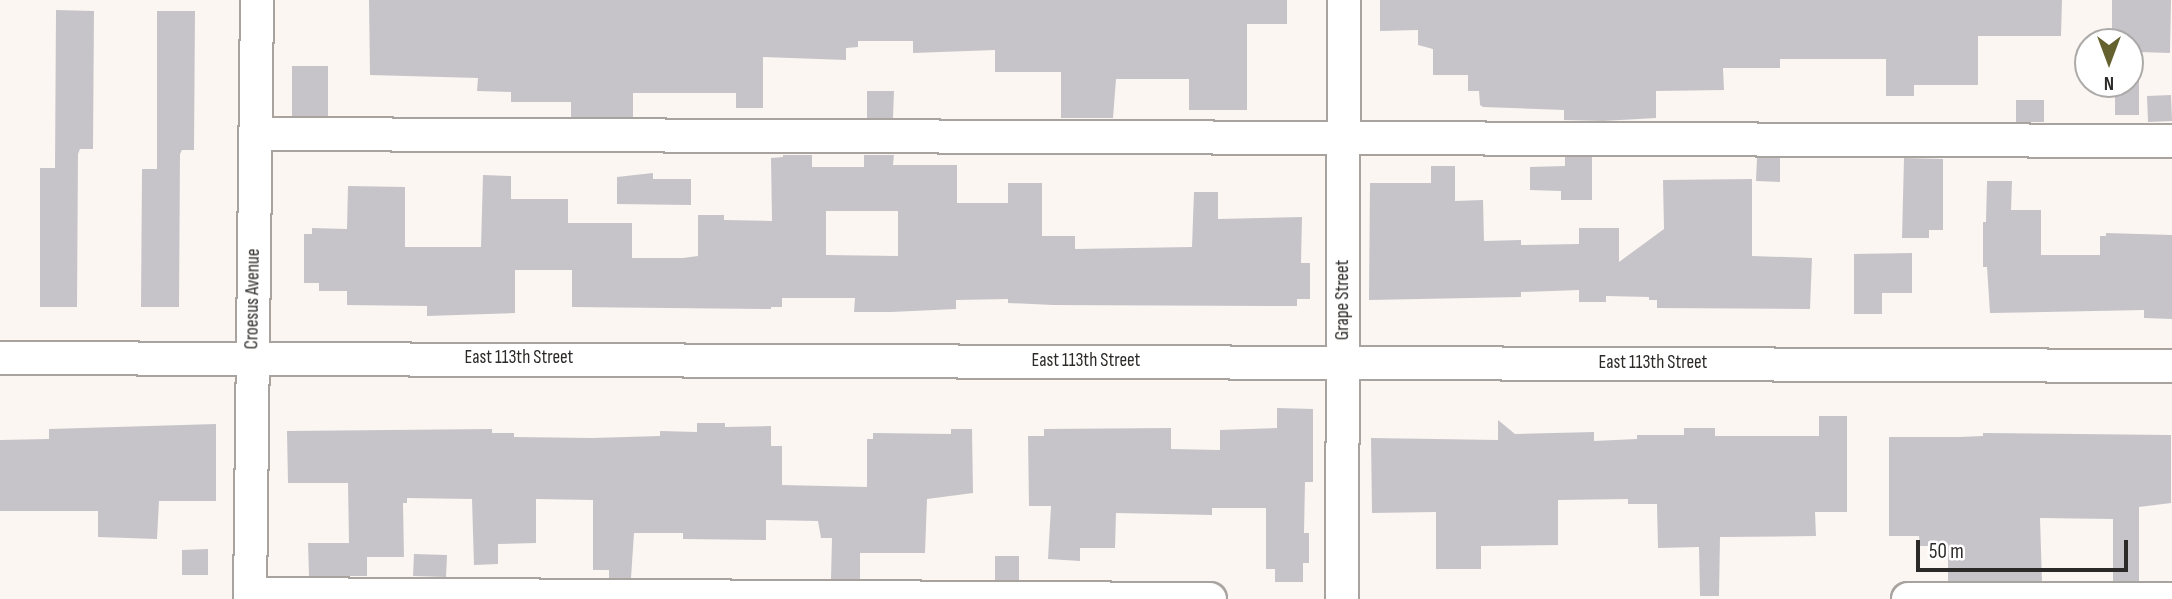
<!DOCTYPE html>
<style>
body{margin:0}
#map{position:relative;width:2172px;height:599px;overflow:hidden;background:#fbf6f1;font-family:"Sofia Sans Condensed",sans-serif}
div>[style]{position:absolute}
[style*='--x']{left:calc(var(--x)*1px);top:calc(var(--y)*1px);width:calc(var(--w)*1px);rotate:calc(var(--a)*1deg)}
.building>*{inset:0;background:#c6c4c9}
.roads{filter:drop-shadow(2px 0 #a8a39f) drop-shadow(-2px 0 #a8a39f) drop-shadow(0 2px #a8a39f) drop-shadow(0 -2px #a8a39f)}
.minor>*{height:32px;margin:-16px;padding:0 16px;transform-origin:16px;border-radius:16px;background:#fff}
span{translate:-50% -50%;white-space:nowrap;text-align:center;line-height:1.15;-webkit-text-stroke:7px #fff;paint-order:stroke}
.street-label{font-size:19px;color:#2c2a28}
.north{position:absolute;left:2074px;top:28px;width:70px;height:70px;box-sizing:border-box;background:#fff;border:2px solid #abaaa9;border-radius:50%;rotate:180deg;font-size:19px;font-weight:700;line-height:28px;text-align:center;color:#2c2a28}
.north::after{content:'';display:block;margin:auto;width:24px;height:32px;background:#65612e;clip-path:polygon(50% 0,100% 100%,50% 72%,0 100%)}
.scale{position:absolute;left:1916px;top:540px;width:212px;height:32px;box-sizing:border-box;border:4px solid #2c2a28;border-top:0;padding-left:9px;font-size:21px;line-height:24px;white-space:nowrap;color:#2c2a28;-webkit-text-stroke:5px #fff;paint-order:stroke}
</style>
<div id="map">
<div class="building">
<i style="clip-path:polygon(369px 0,1287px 0,1287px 24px,1247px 24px,1247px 110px,1189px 110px,1189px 79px,1116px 79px,1113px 118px,1061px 118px,1061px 72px,995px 72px,995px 50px,913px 53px,913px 41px,858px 41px,858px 47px,846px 48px,846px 60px,763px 57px,763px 108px,736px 108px,736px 93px,633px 93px,633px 117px,571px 117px,571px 102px,511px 102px,511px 92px,477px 91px,478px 78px,370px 75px)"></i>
<i style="clip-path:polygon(1380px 0,2062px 0,2061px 36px,1978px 36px,1978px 85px,1914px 85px,1914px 96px,1886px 96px,1886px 59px,1780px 59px,1780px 68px,1723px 68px,1724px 90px,1656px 91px,1656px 118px,1603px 121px,1564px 120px,1564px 110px,1483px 107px,1480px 105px,1479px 91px,1468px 91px,1468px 75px,1433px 75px,1433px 49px,1418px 45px,1418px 30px,1380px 31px)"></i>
<i style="clip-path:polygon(2112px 0,2171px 0,2170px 53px,2139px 52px,2139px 115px,2115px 115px,2115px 84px,2130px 84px,2130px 42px,2112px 42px)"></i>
<i style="clip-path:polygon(56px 10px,94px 11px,93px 149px,80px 149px,78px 154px,77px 307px,40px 307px,40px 168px,55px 168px)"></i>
<i style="clip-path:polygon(157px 11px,195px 11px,194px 150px,182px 150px,180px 154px,179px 307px,141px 307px,142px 169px,157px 169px)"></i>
<i style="clip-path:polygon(292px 66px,328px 66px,328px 116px,292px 116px)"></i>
<i style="clip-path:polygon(867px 91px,894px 91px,893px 118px,867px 118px)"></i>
<i style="clip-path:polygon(2171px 95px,2172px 121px,2148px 122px,2147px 96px)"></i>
<i style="clip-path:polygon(2016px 100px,2044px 100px,2044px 122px,2016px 122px)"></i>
<i style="clip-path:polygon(evenodd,783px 155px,812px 155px,812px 167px,864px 167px,864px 155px,894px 155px,893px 165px,957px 165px,957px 203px,1008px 203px,1008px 183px,1042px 183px,1042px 236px,1075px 236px,1075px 249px,1192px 247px,1194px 192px,1218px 192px,1218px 219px,1302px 217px,1301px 263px,1310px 263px,1310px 299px,1297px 299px,1297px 306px,1053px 305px,1008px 303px,1008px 299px,956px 300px,956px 309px,891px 312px,854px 312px,855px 298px,782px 298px,782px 307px,771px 307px,771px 309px,572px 307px,572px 270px,515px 270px,515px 313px,427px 316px,427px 306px,347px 305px,347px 291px,319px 291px,319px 283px,304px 283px,304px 234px,312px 234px,312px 228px,347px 229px,348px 186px,405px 187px,405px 247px,481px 247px,483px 175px,511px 176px,511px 199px,568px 199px,568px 223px,632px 223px,632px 258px,683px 258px,698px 256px,698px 215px,724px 215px,724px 220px,772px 221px,771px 158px,783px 157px,783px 155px,826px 211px,898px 211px,898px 256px,826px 255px,826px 211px)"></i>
<i style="clip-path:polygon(1565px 157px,1592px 157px,1592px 200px,1561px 200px,1561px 191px,1530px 190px,1530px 167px,1565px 166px)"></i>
<i style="clip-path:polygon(1757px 158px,1780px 158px,1780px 182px,1756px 181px)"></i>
<i style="clip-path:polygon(1904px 158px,1943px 159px,1943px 230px,1929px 230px,1929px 238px,1902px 238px)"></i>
<i style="clip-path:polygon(1431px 166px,1455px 166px,1455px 201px,1483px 200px,1484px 241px,1521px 240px,1521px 245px,1579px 244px,1579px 228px,1619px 228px,1619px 262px,1664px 229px,1663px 180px,1752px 179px,1752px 256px,1812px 258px,1810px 309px,1657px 308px,1657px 300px,1649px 300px,1649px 297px,1606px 296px,1606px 302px,1579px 302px,1579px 290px,1521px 292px,1521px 297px,1369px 300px,1370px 183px,1431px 183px)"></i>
<i style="clip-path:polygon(653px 173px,653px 179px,691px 179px,691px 205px,617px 204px,617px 177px)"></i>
<i style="clip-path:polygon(1987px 181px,2012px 181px,2011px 210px,2041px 210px,2041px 255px,2100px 255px,2100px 236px,2106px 236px,2106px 233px,2172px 235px,2172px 319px,2144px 318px,2144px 310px,1990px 313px,1987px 267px,1983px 267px,1983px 222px,1986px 222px)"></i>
<i style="clip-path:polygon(1912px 253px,1912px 293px,1882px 293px,1882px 314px,1854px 314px,1854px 254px)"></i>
<i style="clip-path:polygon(1277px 408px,1313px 409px,1313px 482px,1305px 482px,1304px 533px,1309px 533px,1309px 563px,1303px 563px,1303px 582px,1275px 582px,1275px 569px,1266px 569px,1266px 508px,1212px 508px,1212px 515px,1116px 513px,1115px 548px,1080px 548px,1080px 561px,1048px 559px,1051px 506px,1029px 506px,1028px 436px,1044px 436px,1044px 429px,1171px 428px,1171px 449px,1220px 450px,1220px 430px,1277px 428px)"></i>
<i style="clip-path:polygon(1819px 416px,1847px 416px,1847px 512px,1815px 512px,1816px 536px,1720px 537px,1719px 596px,1700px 596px,1699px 547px,1658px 548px,1657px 504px,1628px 504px,1628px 499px,1558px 500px,1558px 545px,1481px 546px,1481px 569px,1436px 569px,1436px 512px,1372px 513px,1371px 438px,1498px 440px,1498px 420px,1515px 434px,1594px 432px,1594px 441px,1637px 439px,1637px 435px,1684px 435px,1684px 428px,1715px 428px,1715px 436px,1819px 436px)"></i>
<i style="clip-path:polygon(697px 423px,725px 423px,725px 427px,771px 426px,771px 446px,782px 446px,782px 485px,867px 487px,867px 439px,873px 439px,873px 433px,951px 434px,951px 429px,972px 429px,973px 493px,927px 499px,925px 553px,860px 553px,860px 579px,831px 579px,832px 538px,821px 538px,818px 521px,766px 520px,766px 540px,683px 539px,683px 533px,634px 533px,631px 578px,609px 578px,609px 570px,593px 570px,593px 500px,536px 499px,536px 543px,498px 544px,498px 564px,474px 565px,472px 499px,407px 498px,407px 503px,403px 503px,404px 557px,367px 557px,367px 576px,309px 576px,308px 543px,349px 543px,348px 483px,288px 483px,287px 431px,492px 429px,492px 433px,514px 433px,514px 437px,592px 438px,660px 436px,660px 431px,697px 432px)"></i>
<i style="clip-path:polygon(216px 424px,216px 501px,159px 501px,157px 539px,98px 537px,98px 511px,0 511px,0 440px,49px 439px,49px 429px)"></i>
<i style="clip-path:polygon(1983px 433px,2171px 435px,2171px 503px,2139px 507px,2139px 581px,2113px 581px,2113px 519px,2040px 518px,2042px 581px,1948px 581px,1948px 546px,1920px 546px,1919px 536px,1889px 536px,1889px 437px,1959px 437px,1983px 436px)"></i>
<i style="clip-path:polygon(208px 549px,208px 575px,182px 575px,182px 550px)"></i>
<i style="clip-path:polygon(414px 554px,447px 555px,446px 577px,413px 576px)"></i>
<i style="clip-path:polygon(995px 556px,1019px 556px,1019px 580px,995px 580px)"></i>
</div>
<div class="roads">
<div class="minor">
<i style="--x:255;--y:134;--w:1917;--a:0.21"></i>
<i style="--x:0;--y:358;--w:2172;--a:0.21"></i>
<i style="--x:250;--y:594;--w:960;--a:0.3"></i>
<i style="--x:250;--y:599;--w:599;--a:-89.33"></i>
<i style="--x:1342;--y:599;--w:599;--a:-89.81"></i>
<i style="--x:1908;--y:599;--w:264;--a:0"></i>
</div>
</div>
<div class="street-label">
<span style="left:253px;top:299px;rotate:-89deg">Croesus Avenue</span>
<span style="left:1343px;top:300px;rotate:-90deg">Grape Street</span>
<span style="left:519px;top:358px">East 113th Street</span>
<span style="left:1086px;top:361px">East 113th Street</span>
<span style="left:1653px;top:363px">East 113th Street</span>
</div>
<div class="north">N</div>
<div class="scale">50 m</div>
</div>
